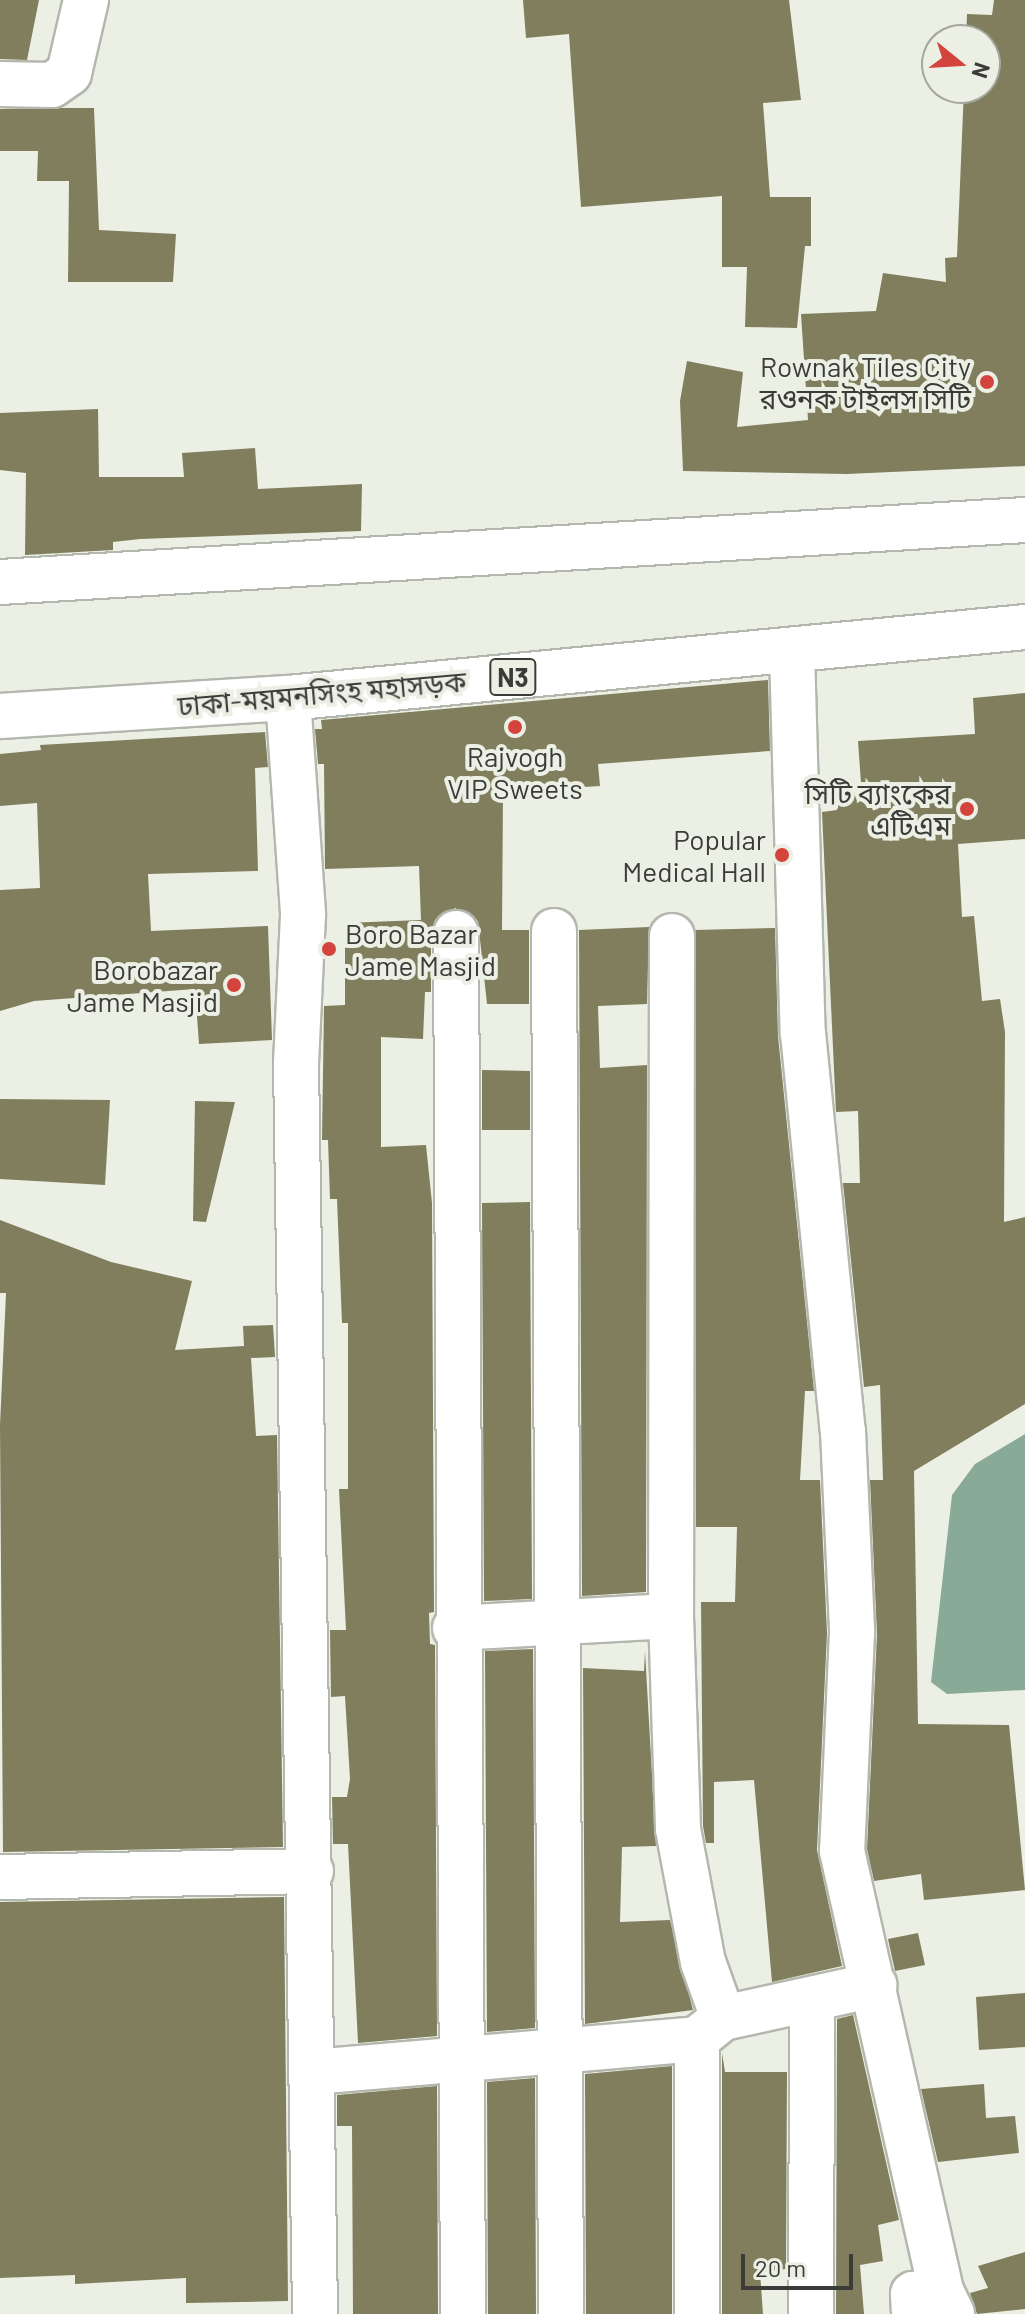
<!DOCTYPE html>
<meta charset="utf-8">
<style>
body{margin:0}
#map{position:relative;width:1025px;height:2314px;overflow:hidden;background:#ebefe4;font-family:Barlow,"Noto Sans Bengali",sans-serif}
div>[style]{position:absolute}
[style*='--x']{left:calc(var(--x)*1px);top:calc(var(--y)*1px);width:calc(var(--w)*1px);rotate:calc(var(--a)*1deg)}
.water>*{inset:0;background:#89aa96}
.building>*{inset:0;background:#817e5e}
.roads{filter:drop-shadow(2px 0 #b4b7ad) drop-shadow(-2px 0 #b4b7ad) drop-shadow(0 2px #b4b7ad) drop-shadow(0 -2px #b4b7ad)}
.minor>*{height:44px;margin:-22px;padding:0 22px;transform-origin:22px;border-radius:22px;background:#fff}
.highway>*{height:44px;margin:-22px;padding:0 22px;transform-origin:22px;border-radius:22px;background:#fff}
.dots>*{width:22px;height:22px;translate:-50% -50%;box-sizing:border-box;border:4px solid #ebefe4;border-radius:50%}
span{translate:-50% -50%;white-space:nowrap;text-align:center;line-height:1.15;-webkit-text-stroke:8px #ebefe4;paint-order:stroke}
.shield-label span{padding:2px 6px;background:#ebefe4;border:2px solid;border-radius:6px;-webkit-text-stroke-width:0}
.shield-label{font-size:26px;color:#3b3c38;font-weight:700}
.poi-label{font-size:28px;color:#3b3c38}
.right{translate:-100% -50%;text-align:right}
.left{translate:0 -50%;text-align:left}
.street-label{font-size:28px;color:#3b3c38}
.north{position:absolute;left:921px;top:24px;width:80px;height:80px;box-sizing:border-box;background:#ebefe4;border:2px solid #a5a79f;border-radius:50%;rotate:108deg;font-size:22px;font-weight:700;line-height:32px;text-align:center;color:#3b3c38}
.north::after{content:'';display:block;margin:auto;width:28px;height:36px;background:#d3453c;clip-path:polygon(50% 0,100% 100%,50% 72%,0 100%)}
.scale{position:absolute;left:741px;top:2254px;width:112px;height:36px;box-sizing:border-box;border:4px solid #3b3c38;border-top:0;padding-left:10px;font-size:24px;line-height:28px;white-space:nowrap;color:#3b3c38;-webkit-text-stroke:6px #ebefe4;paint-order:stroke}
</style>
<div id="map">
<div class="water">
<i style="clip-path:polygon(1025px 1434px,1025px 1690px,947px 1694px,931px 1682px,952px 1495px,975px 1464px)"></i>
</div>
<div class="building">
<i style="clip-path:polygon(0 0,39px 0,27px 60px,0 59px)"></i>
<i style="clip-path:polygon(523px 0,789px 0,801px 100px,763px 103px,770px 197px,811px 197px,811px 246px,805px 246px,797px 328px,745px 327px,747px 267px,722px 267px,722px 196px,581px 207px,569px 34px,526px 38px)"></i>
<i style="clip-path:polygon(994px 0,1025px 0,1025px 466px,847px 474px,683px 471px,680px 401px,687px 361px,743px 372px,737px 427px,808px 420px,801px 314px,876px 311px,883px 273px,946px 282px,945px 258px,957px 257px,964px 88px,985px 88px,985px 40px,966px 40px,967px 14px,992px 15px)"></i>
<i style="clip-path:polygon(61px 108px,94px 108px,99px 230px,176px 234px,173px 282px,68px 282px,69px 181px,37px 181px,38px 151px,0 151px,0 109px)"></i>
<i style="clip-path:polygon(98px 409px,99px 477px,184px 477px,182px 453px,255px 448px,258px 489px,362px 484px,361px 531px,140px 539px,113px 542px,113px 550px,25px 555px,26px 473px,0 470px,0 413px)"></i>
<i style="clip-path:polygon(768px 680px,770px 751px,598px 764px,600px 786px,503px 792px,502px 930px,529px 930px,529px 1004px,487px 1004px,478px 921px,455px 908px,435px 920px,431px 932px,431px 992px,425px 992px,423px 1039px,381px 1037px,381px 1147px,426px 1145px,432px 1203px,434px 1612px,429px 1613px,430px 1644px,435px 1645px,437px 2036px,358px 2043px,348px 1844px,333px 1844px,332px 1797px,347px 1797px,350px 1779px,345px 1696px,331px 1697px,330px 1630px,346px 1630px,339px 1489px,348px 1489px,348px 1323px,342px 1323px,337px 1199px,330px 1199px,328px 1140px,322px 1140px,324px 1006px,345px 1005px,345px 923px,421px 920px,419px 866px,325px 869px,324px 764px,318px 764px,315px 729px,322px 729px,321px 720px)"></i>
<i style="clip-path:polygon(1025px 693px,1025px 839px,958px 844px,962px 917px,974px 916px,982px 1001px,1000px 999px,1005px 1032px,1004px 1222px,1025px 1217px,1025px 1404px,914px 1471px,918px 1724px,1009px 1725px,1025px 1890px,924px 1900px,921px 1874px,874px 1881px,867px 1849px,877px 1634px,870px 1480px,883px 1480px,880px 1385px,864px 1387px,843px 1183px,860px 1183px,858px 1111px,836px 1112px,822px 812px,837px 810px,835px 785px,861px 783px,858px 741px,975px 734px,973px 698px)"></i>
<i style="clip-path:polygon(265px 732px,268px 767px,255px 768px,258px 871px,148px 874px,151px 931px,268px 926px,272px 1040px,199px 1044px,195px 989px,34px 1001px,0 1011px,0 890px,40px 888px,37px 803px,0 806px,0 754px,41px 750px,40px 745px)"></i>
<i style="clip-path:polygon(649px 927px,647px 1004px,598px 1006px,600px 1068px,647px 1065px,646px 1592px,582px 1596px,579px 930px)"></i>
<i style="clip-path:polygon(775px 928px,778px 1036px,814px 1391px,805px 1391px,800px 1480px,820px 1480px,827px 1633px,817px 1850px,842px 1966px,772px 1982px,754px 1780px,714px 1782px,714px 1843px,706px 1843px,703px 1826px,701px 1602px,735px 1602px,737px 1527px,696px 1527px,695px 930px)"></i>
<i style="clip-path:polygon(482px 1070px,530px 1071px,530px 1130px,482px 1130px)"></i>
<i style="clip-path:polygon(0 1099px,110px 1100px,105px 1185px,0 1179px)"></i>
<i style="clip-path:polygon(195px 1101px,235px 1102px,206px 1222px,193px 1221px)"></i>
<i style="clip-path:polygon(530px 1202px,532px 1599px,484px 1601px,482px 1203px)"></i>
<i style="clip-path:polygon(0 1220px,111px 1262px,192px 1281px,175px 1350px,244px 1346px,243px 1326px,273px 1325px,275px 1357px,251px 1358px,256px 1436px,277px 1435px,283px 1847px,3px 1852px,0 1425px,6px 1293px,0 1293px)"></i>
<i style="clip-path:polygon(533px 1649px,535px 2028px,487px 2032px,485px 1651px)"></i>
<i style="clip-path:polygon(645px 1651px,656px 1846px,622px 1847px,620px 1922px,670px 1920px,693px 2010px,585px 2024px,583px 1668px,644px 1671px)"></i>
<i style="clip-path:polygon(284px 1897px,288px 2301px,186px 2303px,186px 2278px,75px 2284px,75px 2275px,0 2278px,0 1902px)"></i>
<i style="clip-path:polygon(918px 1933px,925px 1965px,895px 1971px,888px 1939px)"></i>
<i style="clip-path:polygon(1025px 1993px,1025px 2047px,979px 2050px,976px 1997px)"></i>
<i style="clip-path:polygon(853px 2015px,899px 2220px,878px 2225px,883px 2261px,860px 2265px,864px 2314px,836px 2314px,837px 2019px)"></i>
<i style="clip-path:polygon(722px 2053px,725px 2072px,787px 2072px,786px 2269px,760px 2272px,763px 2314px,722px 2314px)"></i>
<i style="clip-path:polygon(672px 2066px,672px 2314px,586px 2314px,585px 2074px)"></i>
<i style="clip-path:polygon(535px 2078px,536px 2314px,488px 2314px,487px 2082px)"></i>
<i style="clip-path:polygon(984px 2084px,986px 2118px,1015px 2116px,1019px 2153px,938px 2162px,921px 2089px)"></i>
<i style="clip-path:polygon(437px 2086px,438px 2314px,353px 2314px,352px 2126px,337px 2126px,337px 2095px)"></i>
<i style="clip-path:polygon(1025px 2252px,1025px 2309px,977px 2314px,970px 2293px,988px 2288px,978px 2266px)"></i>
</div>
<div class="roads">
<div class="minor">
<i style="--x:0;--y:84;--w:52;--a:1.1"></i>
<i style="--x:52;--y:85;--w:21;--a:-35"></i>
<i style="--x:69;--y:73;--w:75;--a:-76.9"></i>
<i style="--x:792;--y:651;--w:382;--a:88.4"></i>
<i style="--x:803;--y:1033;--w:400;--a:84.3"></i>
<i style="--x:843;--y:1431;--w:202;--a:87.4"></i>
<i style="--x:852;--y:1633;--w:218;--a:92.6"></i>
<i style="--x:842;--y:1851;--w:451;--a:77.3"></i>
<i style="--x:941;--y:2291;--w:25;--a:64"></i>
<i style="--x:288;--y:698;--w:218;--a:86"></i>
<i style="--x:303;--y:915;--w:147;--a:92.7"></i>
<i style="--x:296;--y:1062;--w:1252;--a:89.13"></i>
<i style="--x:554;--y:931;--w:1383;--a:89.71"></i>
<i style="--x:456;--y:933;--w:1381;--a:89.71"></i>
<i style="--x:672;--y:936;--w:680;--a:90.08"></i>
<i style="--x:671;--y:1616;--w:213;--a:88.1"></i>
<i style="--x:678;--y:1829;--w:135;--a:79.4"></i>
<i style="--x:703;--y:1962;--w:59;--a:70.3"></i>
<i style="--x:455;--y:1628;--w:216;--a:-3.2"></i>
<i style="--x:0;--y:1877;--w:311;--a:-1.1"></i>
<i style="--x:697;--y:2039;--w:275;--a:90"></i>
<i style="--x:313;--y:2072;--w:385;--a:-4.9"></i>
<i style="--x:697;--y:2039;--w:33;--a:-39"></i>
<i style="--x:723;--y:2018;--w:155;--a:-12.3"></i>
<i style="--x:811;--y:2314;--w:311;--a:-89.8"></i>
<i style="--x:914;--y:2314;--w:20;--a:-93"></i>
<i style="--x:913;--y:2294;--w:28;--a:-6"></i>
</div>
<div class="highway">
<i style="--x:0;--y:582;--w:1027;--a:-3.46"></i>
<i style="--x:0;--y:716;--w:289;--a:-3.6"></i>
<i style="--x:288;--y:698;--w:740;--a:-5.5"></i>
</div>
</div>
<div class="dots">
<i style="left:987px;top:382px;background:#d3453c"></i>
<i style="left:515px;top:727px;background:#d3453c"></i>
<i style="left:967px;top:809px;background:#d3453c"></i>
<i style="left:782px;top:855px;background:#d3453c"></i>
<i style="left:329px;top:949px;background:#d3453c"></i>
<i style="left:234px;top:985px;background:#d3453c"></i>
</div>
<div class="shield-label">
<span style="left:513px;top:677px">N3</span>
</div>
<div class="poi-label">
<span class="right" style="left:971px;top:382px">Rownak Tiles City<br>রওনক টাইলস সিটি</span>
<span style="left:515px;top:772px">Rajvogh<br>VIP Sweets</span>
<span class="right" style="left:951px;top:809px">সিটি ব্যাংকের<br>এটিএম</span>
<span class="right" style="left:766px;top:855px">Popular<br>Medical Hall</span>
<span class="left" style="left:345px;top:949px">Boro Bazar<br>Jame Masjid</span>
<span class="right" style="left:218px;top:985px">Borobazar<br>Jame Masjid</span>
</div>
<div class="street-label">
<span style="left:322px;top:693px;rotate:-5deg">ঢাকা-ময়মনসিংহ মহাসড়ক</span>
</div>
<div class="north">N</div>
<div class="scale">20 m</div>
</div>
